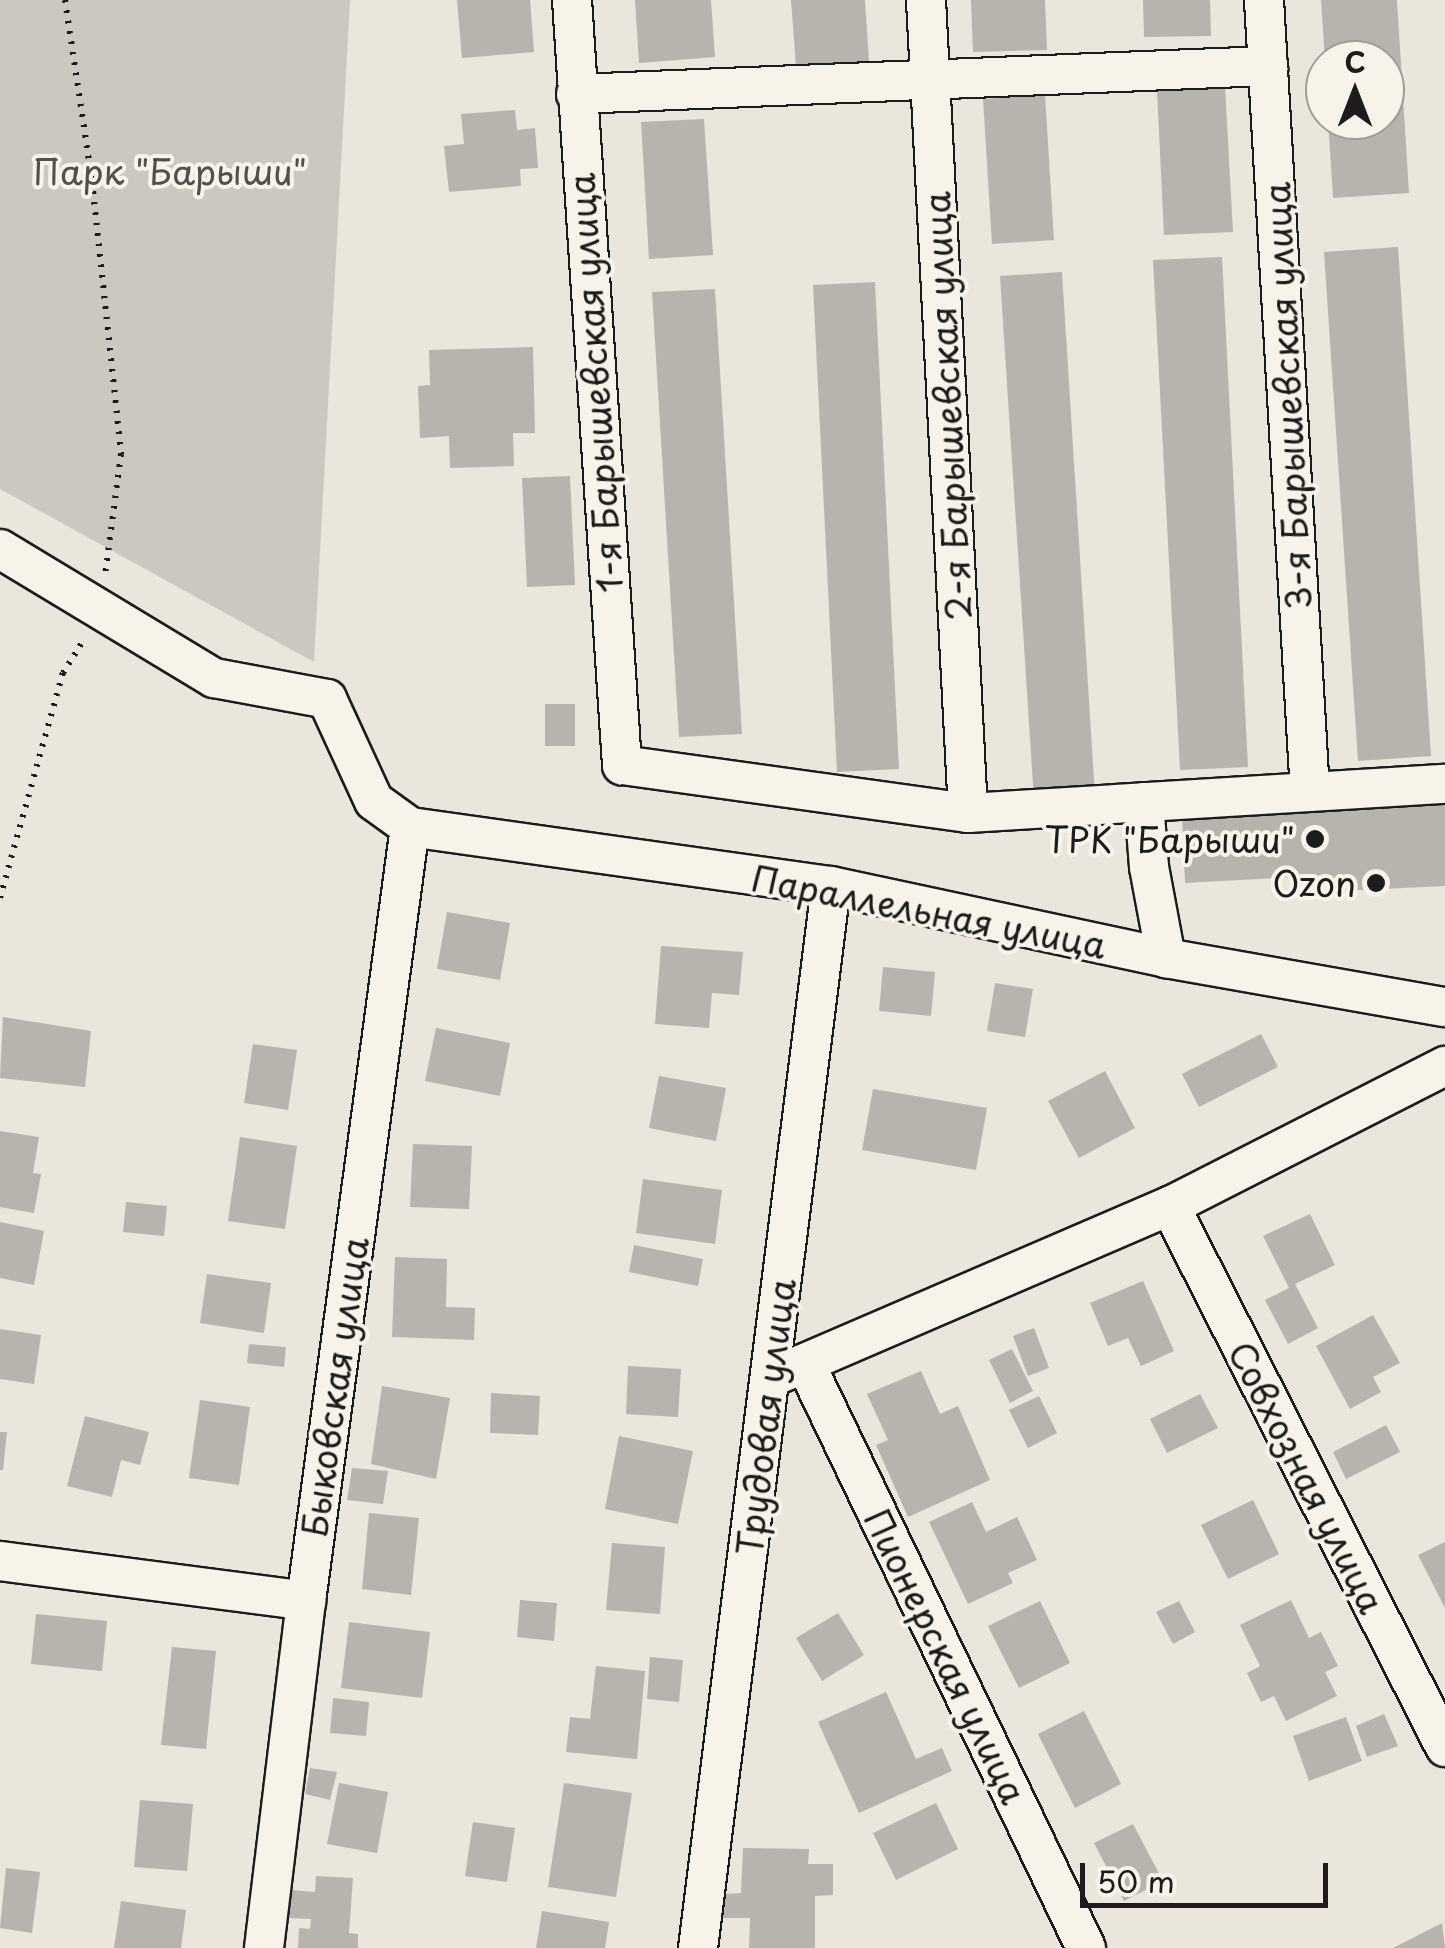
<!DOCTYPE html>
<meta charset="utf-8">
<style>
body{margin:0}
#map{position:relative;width:1445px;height:1948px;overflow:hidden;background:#eae6dc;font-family:"Playpen Sans",sans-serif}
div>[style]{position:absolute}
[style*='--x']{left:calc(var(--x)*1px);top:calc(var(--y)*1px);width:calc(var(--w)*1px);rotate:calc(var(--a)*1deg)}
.green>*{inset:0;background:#ccc8c0}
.building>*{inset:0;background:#b6b4ac}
.path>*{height:6px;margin-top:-3px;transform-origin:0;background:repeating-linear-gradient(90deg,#1c1c1c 0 2.5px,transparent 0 10.5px)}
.roads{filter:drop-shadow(2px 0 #1c1c1c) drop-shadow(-2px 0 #1c1c1c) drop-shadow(0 2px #1c1c1c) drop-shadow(0 -2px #1c1c1c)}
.minor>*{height:38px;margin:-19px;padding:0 19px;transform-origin:19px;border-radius:19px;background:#f7f3e8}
.dots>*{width:28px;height:28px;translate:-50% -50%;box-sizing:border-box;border:5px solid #f7f3e8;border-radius:50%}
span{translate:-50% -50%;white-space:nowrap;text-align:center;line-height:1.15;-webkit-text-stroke:8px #f7f3e8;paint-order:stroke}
.park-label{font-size:35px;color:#51504d}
.street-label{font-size:35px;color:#1c1c1c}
.poi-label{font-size:35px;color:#1c1c1c}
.right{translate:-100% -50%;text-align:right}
.north{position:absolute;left:1305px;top:40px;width:100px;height:100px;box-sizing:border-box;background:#f7f3e8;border:2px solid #9f9d96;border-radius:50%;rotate:0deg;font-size:28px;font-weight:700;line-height:40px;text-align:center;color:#1c1c1c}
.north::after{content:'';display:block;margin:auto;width:35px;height:45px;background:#1c1c1c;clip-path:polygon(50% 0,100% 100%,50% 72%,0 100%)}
.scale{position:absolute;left:1080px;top:1863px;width:248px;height:45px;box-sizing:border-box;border:5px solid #1c1c1c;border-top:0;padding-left:12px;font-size:30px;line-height:35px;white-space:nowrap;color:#1c1c1c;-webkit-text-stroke:8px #f7f3e8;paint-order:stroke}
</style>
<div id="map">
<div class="green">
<i style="clip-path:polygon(0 0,350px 0,314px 662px,0 489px)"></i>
</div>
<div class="building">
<i style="clip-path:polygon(457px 0,530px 0,534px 52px,462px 58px)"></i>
<i style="clip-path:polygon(635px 0,711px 0,715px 57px,639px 63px)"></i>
<i style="clip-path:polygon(791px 0,865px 0,869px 62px,796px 67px)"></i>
<i style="clip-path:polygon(971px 0,1045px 0,1047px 50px,973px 52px)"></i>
<i style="clip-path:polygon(1143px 0,1210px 0,1211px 36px,1144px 37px)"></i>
<i style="clip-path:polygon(1321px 0,1397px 0,1409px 193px,1333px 198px,1328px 120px,1385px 120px,1385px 60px,1325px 60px)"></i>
<i style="clip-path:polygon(1225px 87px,1233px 232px,1164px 235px,1157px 91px)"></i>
<i style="clip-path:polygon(1045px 95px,1054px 240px,992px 244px,983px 99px)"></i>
<i style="clip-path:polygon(515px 110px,517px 130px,535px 128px,538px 168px,520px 169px,521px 186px,449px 192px,444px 146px,464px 144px,461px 114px)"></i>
<i style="clip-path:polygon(704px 119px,713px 255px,649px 259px,641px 122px)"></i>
<i style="clip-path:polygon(1398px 247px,1431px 756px,1358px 761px,1324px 252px)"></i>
<i style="clip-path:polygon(1222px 257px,1248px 767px,1180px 770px,1153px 260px)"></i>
<i style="clip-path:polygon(1062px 272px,1095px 796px,1034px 800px,1000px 276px)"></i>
<i style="clip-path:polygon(875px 282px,899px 769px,837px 772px,813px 285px)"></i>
<i style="clip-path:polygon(715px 289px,742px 734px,679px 737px,652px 292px)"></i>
<i style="clip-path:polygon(533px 347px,535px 433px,513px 433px,514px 466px,450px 468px,449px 436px,420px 438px,418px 386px,430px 385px,429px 350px)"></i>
<i style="clip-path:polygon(570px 476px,575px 585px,527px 587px,522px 478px)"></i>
<i style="clip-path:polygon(545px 704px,575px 704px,575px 746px,545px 746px)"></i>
<i style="clip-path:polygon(1445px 800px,1445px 886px,1341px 891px,1329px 875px,1185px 883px,1182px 814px)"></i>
<i style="clip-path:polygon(447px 912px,510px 923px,500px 980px,437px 969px)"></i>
<i style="clip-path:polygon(661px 946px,743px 952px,739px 995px,712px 993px,709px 1028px,655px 1024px)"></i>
<i style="clip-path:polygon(883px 967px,935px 972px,931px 1016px,879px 1011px)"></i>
<i style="clip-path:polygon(995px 983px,1033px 989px,1025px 1037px,987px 1031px)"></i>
<i style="clip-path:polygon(3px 1017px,91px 1031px,85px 1087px,0 1078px)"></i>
<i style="clip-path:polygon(436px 1028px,510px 1043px,500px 1096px,425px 1081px)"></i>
<i style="clip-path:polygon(1261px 1034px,1278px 1067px,1199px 1107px,1182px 1074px)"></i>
<i style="clip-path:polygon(253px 1044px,297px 1050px,288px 1110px,244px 1103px)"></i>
<i style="clip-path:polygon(1105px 1071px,1135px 1128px,1079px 1158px,1048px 1101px)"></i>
<i style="clip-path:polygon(659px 1076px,726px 1088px,716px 1141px,649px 1128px)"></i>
<i style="clip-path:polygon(873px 1089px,987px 1108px,976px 1170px,862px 1150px)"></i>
<i style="clip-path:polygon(0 1131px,39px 1137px,33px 1173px,41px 1174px,34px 1213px,0 1207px)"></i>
<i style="clip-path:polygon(240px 1137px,297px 1146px,285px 1229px,228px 1221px)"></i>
<i style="clip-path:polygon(413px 1144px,472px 1146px,469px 1209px,410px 1207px)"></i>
<i style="clip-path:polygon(643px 1179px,722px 1190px,715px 1244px,636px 1233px)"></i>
<i style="clip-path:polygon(126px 1202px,167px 1206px,164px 1236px,123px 1232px)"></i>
<i style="clip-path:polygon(1310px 1214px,1335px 1265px,1295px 1284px,1318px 1328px,1288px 1344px,1265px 1300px,1289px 1288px,1263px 1236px)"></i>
<i style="clip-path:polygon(0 1222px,44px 1231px,34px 1285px,0 1278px)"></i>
<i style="clip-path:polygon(634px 1245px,703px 1259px,698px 1286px,629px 1272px)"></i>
<i style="clip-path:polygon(395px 1257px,447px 1259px,446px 1307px,475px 1308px,474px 1340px,392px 1337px)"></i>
<i style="clip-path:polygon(207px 1274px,271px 1283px,264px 1333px,200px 1323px)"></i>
<i style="clip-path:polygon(1143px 1281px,1174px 1351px,1141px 1366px,1128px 1338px,1108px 1346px,1090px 1303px)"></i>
<i style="clip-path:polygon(1373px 1315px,1400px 1363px,1373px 1377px,1381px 1392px,1350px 1409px,1316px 1346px)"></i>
<i style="clip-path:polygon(1034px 1328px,1049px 1368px,1028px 1376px,1013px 1336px)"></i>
<i style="clip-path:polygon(0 1329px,41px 1335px,34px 1384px,0 1379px)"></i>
<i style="clip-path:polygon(249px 1344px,286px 1347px,284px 1367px,247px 1363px)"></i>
<i style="clip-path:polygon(1012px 1349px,1033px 1391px,1010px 1403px,989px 1360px)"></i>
<i style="clip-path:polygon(628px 1366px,681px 1369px,678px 1417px,626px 1414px)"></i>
<i style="clip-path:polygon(921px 1371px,940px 1414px,958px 1406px,990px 1480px,908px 1517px,876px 1445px,888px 1440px,867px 1394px)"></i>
<i style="clip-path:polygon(382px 1386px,450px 1398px,436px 1479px,371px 1464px)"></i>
<i style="clip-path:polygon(491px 1393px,540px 1396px,538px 1435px,490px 1433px)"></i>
<i style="clip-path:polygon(1200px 1394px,1218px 1428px,1167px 1453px,1150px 1419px)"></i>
<i style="clip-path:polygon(1039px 1396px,1057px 1433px,1028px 1448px,1009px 1410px)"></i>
<i style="clip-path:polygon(200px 1400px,250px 1407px,239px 1485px,189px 1478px)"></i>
<i style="clip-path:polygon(85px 1416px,149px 1432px,140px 1465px,121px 1460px,112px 1497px,67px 1486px)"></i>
<i style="clip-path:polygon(1386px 1425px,1400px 1452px,1346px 1479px,1333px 1452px)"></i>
<i style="clip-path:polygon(0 1432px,7px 1432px,3px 1470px,0 1470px)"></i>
<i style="clip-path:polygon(619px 1436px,693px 1451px,678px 1524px,605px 1509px)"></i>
<i style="clip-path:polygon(352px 1468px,388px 1471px,383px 1504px,347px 1500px)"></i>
<i style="clip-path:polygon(1253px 1500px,1279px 1554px,1228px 1579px,1201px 1525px)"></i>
<i style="clip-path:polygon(972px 1502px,986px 1532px,1017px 1517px,1037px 1560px,1008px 1573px,1013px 1583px,968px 1604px,929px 1522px)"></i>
<i style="clip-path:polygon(369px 1513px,419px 1518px,411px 1595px,362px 1589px)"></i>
<i style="clip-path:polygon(1445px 1542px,1445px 1608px,1418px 1555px)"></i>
<i style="clip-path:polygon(612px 1543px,665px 1547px,660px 1614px,606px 1610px)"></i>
<i style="clip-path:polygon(520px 1600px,557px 1603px,554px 1641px,517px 1637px)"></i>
<i style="clip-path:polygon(1291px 1600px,1309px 1638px,1321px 1632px,1338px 1666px,1325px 1672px,1337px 1696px,1286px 1721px,1274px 1696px,1261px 1702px,1247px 1673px,1260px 1666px,1240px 1625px)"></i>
<i style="clip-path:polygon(1040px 1601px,1070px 1663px,1019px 1688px,988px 1626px)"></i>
<i style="clip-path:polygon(1179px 1601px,1195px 1632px,1173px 1644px,1156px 1612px)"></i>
<i style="clip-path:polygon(838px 1613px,864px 1655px,822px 1681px,796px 1638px)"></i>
<i style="clip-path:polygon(36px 1614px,107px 1621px,102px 1671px,31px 1664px)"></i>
<i style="clip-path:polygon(349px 1622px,430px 1632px,422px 1698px,341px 1688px)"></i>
<i style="clip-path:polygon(172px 1647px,216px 1651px,206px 1749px,161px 1745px)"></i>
<i style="clip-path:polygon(650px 1657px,683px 1660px,679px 1702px,647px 1699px)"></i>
<i style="clip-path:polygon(596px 1666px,645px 1671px,637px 1759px,566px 1752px,570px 1717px,590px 1719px)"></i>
<i style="clip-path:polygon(886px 1692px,916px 1759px,942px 1748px,952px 1771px,859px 1813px,818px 1722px)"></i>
<i style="clip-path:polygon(333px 1698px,369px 1702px,366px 1736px,330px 1733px)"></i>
<i style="clip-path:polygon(1084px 1711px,1121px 1784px,1075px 1808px,1038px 1734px)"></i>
<i style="clip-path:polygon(1384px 1714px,1398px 1746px,1367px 1757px,1356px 1726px)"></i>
<i style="clip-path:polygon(1346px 1717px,1362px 1761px,1309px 1781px,1293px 1736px)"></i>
<i style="clip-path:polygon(310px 1768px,337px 1772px,330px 1800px,305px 1794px)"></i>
<i style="clip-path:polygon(339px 1783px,388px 1792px,377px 1853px,327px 1844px)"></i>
<i style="clip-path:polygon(564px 1783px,632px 1793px,616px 1897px,548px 1887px)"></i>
<i style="clip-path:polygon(140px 1800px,193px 1804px,187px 1871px,134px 1867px)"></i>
<i style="clip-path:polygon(936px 1803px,958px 1849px,896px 1880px,873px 1833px)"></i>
<i style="clip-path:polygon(473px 1822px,515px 1828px,507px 1882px,465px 1876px)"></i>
<i style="clip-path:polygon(1133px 1824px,1163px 1881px,1124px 1901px,1094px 1843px)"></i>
<i style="clip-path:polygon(743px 1848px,809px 1849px,808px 1864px,833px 1864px,833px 1895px,815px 1896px,815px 1948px,749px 1948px,750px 1918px,723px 1918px,723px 1894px,741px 1893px)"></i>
<i style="clip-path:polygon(6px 1868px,40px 1872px,32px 1933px,0 1928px)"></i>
<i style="clip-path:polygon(316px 1876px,353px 1878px,349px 1933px,358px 1934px,358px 1948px,298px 1948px,299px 1928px,310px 1929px,311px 1919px,289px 1918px,291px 1890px,315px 1892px)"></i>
<i style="clip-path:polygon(121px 1901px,186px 1910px,181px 1948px,114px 1948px)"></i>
<i style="clip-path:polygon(542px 1911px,609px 1922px,605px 1948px,536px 1948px)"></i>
<i style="clip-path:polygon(1442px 1923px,1445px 1948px,1393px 1948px)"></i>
</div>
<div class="path">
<i style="--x:65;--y:0;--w:183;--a:81.5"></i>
<i style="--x:92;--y:181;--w:275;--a:83.9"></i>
<i style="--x:121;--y:454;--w:123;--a:97.5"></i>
<i style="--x:0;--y:898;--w:234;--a:-74.4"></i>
<i style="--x:63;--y:673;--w:40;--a:-58"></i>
</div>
<div class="roads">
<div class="minor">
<i style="--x:572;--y:0;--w:767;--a:86.26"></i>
<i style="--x:622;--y:765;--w:349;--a:7.9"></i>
<i style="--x:968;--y:813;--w:478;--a:-3.5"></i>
<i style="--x:926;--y:0;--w:814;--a:87.04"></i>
<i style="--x:1264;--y:0;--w:793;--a:86.68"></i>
<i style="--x:576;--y:94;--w:693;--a:-2.32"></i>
<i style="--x:0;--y:549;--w:250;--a:31.1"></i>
<i style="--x:214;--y:678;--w:115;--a:10.5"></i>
<i style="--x:327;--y:699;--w:112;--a:65.3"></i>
<i style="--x:374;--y:801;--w:44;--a:35.8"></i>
<i style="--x:410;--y:827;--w:425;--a:8"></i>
<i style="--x:831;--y:886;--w:343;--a:12.1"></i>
<i style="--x:1166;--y:958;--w:283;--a:10"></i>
<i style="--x:1144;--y:802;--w:65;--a:85.6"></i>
<i style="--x:1149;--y:867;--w:93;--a:79.4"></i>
<i style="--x:1170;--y:1206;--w:607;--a:63.05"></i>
<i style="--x:805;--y:1363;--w:649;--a:64.34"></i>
<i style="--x:770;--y:1378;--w:435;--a:-23.3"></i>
<i style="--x:1170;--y:1206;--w:309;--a:-27"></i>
<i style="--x:0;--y:1561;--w:309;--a:7.4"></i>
<i style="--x:264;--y:1948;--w:350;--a:-83.1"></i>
<i style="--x:306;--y:1601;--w:781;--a:-82.35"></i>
<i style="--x:698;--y:1948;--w:1070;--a:-82.86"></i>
</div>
</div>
<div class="dots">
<i style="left:1315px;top:839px;background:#1c1c1c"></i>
<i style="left:1376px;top:883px;background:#1c1c1c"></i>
</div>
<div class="park-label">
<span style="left:170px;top:171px">Парк "Барыши"</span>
</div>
<div class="street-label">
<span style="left:595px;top:383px;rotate:-94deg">1-я Барышевская улица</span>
<span style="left:1287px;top:396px;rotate:-93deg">3-я Барышевская улица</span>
<span style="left:947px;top:406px;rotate:-93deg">2-я Барышевская улица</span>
<span style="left:929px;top:911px;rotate:11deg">Параллельная улица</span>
<span style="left:334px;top:1387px;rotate:-82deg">Быковская улица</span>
<span style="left:765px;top:1417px;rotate:-83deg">Трудовая улица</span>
<span style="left:1307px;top:1477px;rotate:63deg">Совхозная улица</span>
<span style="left:946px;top:1656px;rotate:64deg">Пионерская улица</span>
</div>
<div class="poi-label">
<span class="right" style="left:1295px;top:839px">ТРК "Барыши"</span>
<span class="right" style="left:1356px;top:883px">Ozon</span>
</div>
<div class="north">С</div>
<div class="scale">50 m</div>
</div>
